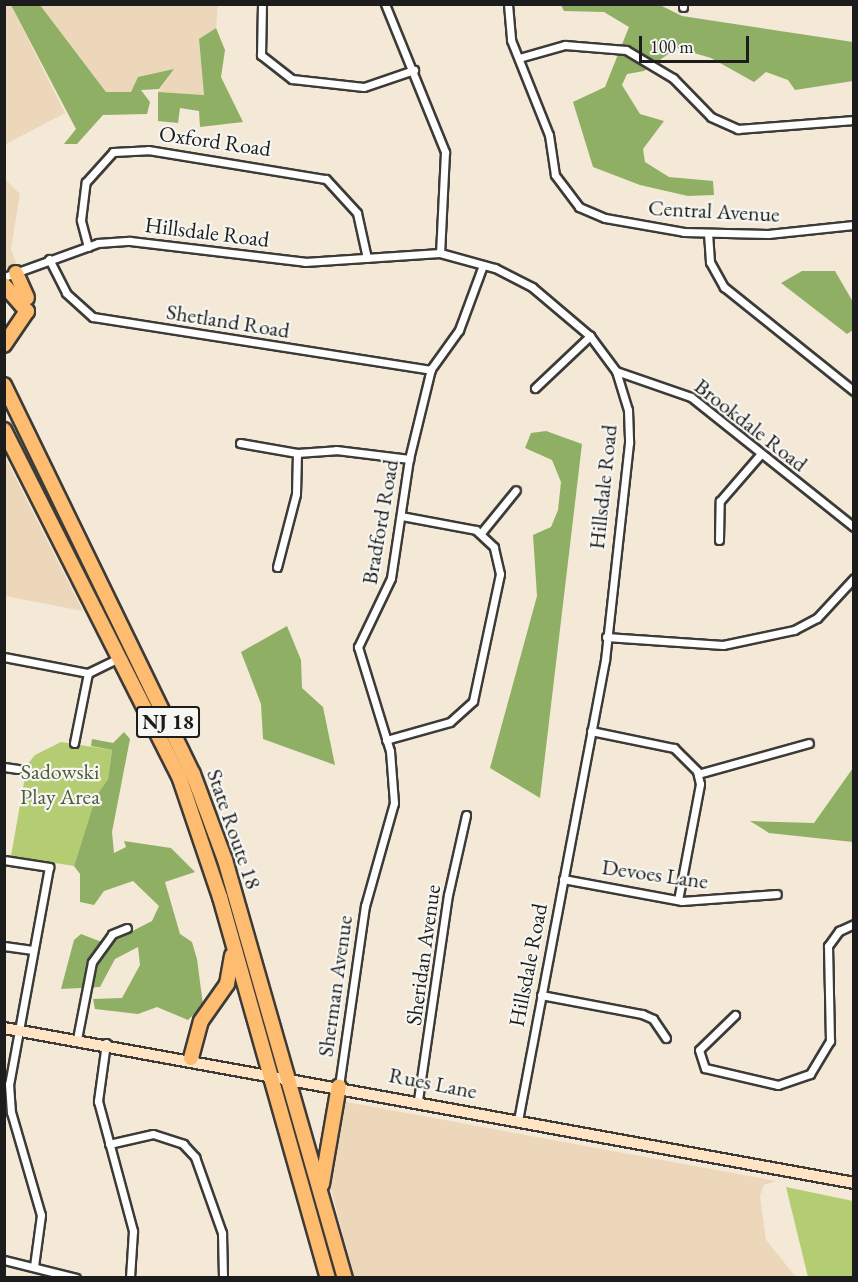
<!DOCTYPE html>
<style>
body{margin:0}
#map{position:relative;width:858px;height:1282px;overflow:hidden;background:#f4e8d6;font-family:"EB Garamond",serif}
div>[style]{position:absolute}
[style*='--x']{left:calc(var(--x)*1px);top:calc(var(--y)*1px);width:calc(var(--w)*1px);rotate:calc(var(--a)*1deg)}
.built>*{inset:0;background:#edd7bb}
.green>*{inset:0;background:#b4cd72}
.forest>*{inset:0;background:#8fb064}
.roads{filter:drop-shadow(2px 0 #3c3b38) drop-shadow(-2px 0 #3c3b38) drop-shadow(0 2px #3c3b38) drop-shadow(0 -2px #3c3b38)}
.street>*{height:7px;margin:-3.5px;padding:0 3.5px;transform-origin:3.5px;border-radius:3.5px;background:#fff}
.secondary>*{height:10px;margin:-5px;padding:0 5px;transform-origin:5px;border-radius:5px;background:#fee4c5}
.highway>*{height:14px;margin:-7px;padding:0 7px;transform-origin:7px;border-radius:7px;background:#fdbc6f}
span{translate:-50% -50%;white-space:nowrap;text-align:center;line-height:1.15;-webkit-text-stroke:4.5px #f6f6f2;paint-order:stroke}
.shield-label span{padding:2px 4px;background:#f6f6f2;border:2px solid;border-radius:4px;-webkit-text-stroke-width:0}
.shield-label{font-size:21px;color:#1c1c1c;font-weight:700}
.street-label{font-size:22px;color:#1c1c1c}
.park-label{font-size:22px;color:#515a3a}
.frame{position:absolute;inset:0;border:6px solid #1c1c1c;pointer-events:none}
.scale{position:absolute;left:639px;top:36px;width:110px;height:27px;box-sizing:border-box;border:3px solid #1c1c1c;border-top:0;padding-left:8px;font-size:18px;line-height:21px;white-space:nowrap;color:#1c1c1c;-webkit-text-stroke:4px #f6f6f2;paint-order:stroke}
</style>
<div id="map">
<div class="built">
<i style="clip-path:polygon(4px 5px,11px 5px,65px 113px,6px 144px)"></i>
<i style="clip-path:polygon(40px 5px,218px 5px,216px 28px,199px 39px,204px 95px,158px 92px,173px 70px,131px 92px,106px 92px)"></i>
<i style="clip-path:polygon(4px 178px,20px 194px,11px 249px,19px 271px,4px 277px)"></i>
<i style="clip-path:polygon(4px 457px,5px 457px,83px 611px,5px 596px)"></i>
<i style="clip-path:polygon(341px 1101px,776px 1181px,764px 1185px,760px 1196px,766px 1240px,796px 1277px,354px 1277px,326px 1170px)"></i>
</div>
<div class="green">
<i style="clip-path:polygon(61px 742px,112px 750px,108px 779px,96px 796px,74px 866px,11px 856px,27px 765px,35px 755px)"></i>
<i style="clip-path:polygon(786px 1187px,853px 1201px,853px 1277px,808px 1277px)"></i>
</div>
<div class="forest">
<i style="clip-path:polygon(11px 5px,40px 5px,106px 92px,131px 92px,138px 77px,174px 69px,159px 89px,141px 90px,150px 102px,147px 114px,103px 115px,77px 144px,64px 144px,76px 129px)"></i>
<i style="clip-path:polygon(561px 5px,662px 6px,682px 16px,853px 42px,853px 81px,795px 90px,788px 80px,766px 72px,754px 82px,711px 58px,677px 48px,644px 71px,627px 74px,622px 85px,640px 114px,664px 121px,643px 149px,645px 162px,669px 177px,713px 181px,714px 195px,688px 196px,640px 185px,593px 167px,573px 102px,605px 87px,629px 27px,604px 12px,564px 11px)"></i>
<i style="clip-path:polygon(216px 28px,225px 50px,221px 77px,243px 122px,200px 127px,199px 111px,180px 108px,178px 123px,158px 121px,158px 92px,204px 95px,199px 39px)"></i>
<i style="clip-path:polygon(802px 271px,835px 271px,853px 302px,853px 330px,847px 334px,781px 283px)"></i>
<i style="clip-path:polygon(546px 431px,582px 444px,540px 798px,490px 768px,537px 596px,533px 535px,551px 527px,558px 510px,561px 482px,552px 460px,525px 448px,531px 433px)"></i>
<i style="clip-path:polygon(287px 626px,301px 660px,302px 688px,323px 707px,335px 765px,263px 739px,261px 704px,241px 652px)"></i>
<i style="clip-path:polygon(124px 732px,130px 739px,112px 832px,114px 853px,126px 847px,124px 841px,171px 848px,195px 872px,165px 882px,180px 934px,192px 942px,197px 959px,203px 1005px,188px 1020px,157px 1007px,138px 1014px,95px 1009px,93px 999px,122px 998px,140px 965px,138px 947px,115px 959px,100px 987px,61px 989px,74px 940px,81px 934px,107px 944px,152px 921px,159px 906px,133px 881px,104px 891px,94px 905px,80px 902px,80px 874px,74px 866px,96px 796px,108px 779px,112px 750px,91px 746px,92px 739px,113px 743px)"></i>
<i style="clip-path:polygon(853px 768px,853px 842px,769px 833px,750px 821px,814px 823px)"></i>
</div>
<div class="roads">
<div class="street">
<i style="--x:262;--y:4;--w:51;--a:91.1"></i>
<i style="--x:261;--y:55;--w:39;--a:38"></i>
<i style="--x:292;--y:79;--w:72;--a:6.3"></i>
<i style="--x:364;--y:87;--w:53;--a:-18.8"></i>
<i style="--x:385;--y:4;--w:160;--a:67.9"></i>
<i style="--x:445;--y:152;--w:101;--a:92.8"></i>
<i style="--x:508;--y:4;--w:36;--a:85"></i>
<i style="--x:511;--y:40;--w:102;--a:68.2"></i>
<i style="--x:549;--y:135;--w:40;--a:81.5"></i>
<i style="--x:555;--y:175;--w:40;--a:53"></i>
<i style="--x:579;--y:207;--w:28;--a:23"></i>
<i style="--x:605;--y:218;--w:80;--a:10"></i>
<i style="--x:684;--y:232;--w:84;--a:1.4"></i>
<i style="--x:768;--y:234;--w:86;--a:-6"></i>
<i style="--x:683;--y:7;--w:3;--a:-90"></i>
<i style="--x:519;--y:58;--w:48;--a:-15.8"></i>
<i style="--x:565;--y:45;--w:61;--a:4.7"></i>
<i style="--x:626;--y:50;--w:55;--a:30.8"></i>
<i style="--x:673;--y:78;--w:54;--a:45.7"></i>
<i style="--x:711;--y:117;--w:30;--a:24"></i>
<i style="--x:738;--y:129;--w:116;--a:-4.4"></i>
<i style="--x:708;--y:233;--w:29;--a:86"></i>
<i style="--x:710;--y:262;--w:29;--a:61"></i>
<i style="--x:724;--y:287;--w:166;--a:38.7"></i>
<i style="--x:88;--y:247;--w:28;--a:-105"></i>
<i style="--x:81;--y:220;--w:38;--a:-83"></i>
<i style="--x:86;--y:182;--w:40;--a:-48"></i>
<i style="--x:113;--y:152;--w:35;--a:-3"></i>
<i style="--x:148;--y:150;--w:180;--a:9.3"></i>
<i style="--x:326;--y:179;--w:46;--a:47.6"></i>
<i style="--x:357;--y:213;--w:46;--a:77.5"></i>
<i style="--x:49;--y:259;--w:38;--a:63"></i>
<i style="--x:66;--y:293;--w:36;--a:42"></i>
<i style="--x:93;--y:317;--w:342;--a:8.9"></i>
<i style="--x:4;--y:277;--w:100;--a:-19.9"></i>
<i style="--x:98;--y:243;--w:32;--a:-4"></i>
<i style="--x:130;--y:241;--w:176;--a:6.8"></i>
<i style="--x:305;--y:262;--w:135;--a:-3.8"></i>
<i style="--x:440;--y:253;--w:57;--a:15.3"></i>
<i style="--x:495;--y:268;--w:42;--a:27.2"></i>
<i style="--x:532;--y:287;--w:76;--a:40.2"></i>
<i style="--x:590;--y:336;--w:44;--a:53.4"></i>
<i style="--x:616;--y:371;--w:41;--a:72.9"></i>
<i style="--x:628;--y:410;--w:33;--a:88"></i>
<i style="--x:629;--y:443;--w:218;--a:96.3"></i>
<i style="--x:605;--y:660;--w:467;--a:100.7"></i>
<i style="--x:616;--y:371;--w:79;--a:19.1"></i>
<i style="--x:691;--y:397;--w:208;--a:38.6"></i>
<i style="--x:535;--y:388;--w:76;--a:-43.4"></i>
<i style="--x:240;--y:443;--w:58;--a:10"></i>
<i style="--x:297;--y:453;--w:39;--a:-4"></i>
<i style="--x:336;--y:450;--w:74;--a:7"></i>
<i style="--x:481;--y:533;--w:55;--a:-50.9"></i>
<i style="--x:719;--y:540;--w:39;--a:-89"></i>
<i style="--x:720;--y:501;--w:60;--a:-49.1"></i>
<i style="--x:277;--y:567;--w:75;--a:-75.4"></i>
<i style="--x:296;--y:494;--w:41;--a:-88.6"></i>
<i style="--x:606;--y:637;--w:117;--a:3.9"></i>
<i style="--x:723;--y:645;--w:73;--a:-11.9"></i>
<i style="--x:794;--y:630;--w:26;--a:-28"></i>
<i style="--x:817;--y:618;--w:54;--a:-47.2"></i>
<i style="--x:4;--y:657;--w:86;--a:10.8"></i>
<i style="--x:88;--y:673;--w:34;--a:-26"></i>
<i style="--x:591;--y:731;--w:85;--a:11.6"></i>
<i style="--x:674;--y:748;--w:33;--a:45"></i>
<i style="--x:697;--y:771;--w:13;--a:77"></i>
<i style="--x:700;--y:784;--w:118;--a:100.7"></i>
<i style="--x:386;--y:740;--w:66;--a:-15.7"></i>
<i style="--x:450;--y:722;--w:31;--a:-42"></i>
<i style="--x:473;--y:701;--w:130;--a:-78"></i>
<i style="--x:500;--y:574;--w:28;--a:-103"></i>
<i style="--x:494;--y:547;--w:25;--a:-137"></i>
<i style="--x:476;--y:530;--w:76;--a:-169.4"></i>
<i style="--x:74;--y:743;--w:71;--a:-78.7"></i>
<i style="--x:4;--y:767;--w:14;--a:8"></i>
<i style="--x:698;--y:774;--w:115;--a:-15.6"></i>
<i style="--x:4;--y:860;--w:46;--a:8.8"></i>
<i style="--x:49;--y:867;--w:221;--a:100.4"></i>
<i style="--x:9;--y:1084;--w:28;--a:86"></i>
<i style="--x:11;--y:1112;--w:107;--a:73.8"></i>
<i style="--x:41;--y:1215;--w:51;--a:97.8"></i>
<i style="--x:563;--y:879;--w:121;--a:10.5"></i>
<i style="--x:682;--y:901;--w:95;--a:-4.2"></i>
<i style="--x:4;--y:946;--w:29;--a:8"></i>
<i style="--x:541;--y:995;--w:103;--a:10.7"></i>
<i style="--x:642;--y:1014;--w:12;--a:24"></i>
<i style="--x:653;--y:1019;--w:23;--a:56"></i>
<i style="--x:735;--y:1015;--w:50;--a:135.8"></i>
<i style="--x:699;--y:1050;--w:19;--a:72"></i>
<i style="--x:705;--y:1068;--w:75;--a:13.1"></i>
<i style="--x:778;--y:1085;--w:34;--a:-19"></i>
<i style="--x:810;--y:1074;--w:39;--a:-59"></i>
<i style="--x:830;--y:1041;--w:95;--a:-91.2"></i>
<i style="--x:828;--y:946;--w:19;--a:-54"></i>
<i style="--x:839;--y:931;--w:17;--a:-25"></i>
<i style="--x:77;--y:1039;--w:78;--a:-79"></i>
<i style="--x:92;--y:962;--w:34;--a:-54"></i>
<i style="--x:112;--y:934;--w:16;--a:-22"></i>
<i style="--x:106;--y:1043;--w:59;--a:97.9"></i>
<i style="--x:98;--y:1101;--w:135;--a:74.9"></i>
<i style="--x:133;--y:1231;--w:47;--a:93.7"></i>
<i style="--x:339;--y:1086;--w:182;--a:-81.8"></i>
<i style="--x:365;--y:906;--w:107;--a:-74.3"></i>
<i style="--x:394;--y:803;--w:52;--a:-94.4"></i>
<i style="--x:390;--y:751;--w:109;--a:-107.1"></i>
<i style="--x:358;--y:647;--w:76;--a:-64.4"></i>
<i style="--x:391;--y:578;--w:120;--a:-81.4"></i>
<i style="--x:409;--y:459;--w:93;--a:-76.3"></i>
<i style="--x:431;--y:369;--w:48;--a:-54.3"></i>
<i style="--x:459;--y:330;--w:69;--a:-69.7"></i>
<i style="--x:418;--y:1100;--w:207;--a:-81.7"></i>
<i style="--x:448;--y:895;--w:82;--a:-77.3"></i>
<i style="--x:109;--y:1144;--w:45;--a:-12.8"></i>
<i style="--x:153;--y:1134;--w:32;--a:18"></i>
<i style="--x:183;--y:1144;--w:18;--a:47"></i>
<i style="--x:195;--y:1157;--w:81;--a:70.4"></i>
<i style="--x:222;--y:1233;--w:45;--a:88.7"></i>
<i style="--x:4;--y:1260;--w:74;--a:14"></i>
</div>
<div class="secondary">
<i style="--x:4;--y:1028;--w:864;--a:10.33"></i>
</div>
<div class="highway">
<i style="--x:16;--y:273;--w:27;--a:66"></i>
<i style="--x:4;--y:285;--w:35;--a:49"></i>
<i style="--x:27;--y:311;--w:41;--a:124.1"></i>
<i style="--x:4;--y:385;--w:432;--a:64.1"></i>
<i style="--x:193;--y:774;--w:92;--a:69.6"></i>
<i style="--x:225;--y:860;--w:435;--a:74"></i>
<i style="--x:4;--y:430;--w:391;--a:63.2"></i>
<i style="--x:180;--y:779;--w:125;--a:71.3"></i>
<i style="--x:220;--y:897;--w:396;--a:74.2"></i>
<i style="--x:191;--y:1058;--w:38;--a:-75"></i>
<i style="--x:201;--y:1021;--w:45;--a:-54.9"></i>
<i style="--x:227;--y:984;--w:29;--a:-80"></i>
<i style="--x:322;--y:1184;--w:99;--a:-80.2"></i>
</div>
</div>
<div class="shield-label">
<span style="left:168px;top:722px">NJ 18</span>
</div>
<div class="street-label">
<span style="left:215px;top:141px;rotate:8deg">Oxford Road</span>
<span style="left:714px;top:211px;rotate:3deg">Central Avenue</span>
<span style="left:207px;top:232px;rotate:7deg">Hillsdale Road</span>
<span style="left:228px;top:321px;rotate:9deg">Shetland Road</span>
<span style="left:751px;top:425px;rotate:38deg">Brookdale Road</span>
<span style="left:603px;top:487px;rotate:-84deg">Hillsdale Road</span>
<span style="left:380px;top:522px;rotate:-80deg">Bradford Road</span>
<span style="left:234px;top:829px;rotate:71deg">State Route 18</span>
<span style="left:655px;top:874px;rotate:8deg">Devoes Lane</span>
<span style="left:423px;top:955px;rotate:-82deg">Sheridan Avenue</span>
<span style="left:528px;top:965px;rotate:-79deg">Hillsdale Road</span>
<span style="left:335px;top:986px;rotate:-82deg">Sherman Avenue</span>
<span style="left:433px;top:1083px;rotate:11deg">Rues Lane</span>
</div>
<div class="park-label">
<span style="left:60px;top:784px">Sadowski<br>Play Area</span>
</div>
<div class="frame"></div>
<div class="scale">100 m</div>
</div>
